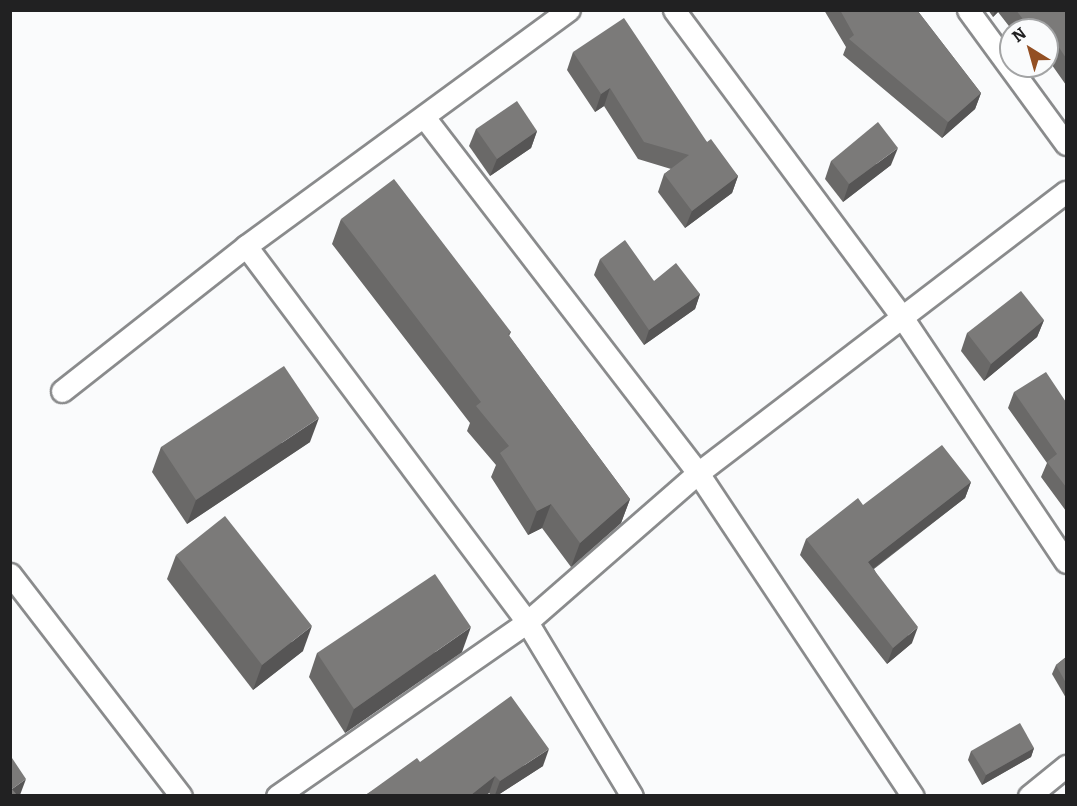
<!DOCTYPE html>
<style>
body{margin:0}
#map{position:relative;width:1077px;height:806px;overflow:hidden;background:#fafbfc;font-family:Bitter,serif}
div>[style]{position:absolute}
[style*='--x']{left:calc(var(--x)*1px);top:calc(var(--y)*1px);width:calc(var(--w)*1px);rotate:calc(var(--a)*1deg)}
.roads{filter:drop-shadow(2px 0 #8a8b8c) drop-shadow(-2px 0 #8a8b8c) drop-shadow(0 2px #8a8b8c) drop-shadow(0 -2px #8a8b8c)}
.lane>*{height:21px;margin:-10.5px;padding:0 10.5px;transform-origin:10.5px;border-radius:10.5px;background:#fff}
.wall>*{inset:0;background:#6a6968}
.shaded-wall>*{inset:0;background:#565555}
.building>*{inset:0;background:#7b7a79}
span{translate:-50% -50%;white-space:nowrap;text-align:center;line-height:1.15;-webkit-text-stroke:5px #fafbfc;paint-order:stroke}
.frame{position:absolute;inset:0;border:12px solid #212122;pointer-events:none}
.north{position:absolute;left:999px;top:18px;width:60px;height:60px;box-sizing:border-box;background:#fafbfc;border:2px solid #a3a4a5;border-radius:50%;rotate:323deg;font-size:16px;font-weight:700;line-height:24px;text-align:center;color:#212122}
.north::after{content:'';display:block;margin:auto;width:21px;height:27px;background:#934f23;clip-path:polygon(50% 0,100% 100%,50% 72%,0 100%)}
</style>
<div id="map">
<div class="roads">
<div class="lane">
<i style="--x:674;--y:10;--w:386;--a:53.4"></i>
<i style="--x:904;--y:320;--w:291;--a:56.2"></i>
<i style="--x:968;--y:10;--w:166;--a:53.8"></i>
<i style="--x:424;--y:117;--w:449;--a:52.4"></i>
<i style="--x:698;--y:473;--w:388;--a:56.4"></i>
<i style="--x:246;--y:246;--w:469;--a:53.2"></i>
<i style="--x:527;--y:622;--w:203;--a:58.9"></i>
<i style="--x:62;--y:391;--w:234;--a:-38.2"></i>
<i style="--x:246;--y:246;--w:400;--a:-36.2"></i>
<i style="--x:10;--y:574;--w:280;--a:52.4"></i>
<i style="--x:277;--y:796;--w:305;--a:-34.8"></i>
<i style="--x:527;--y:622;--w:227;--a:-41.1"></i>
<i style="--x:698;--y:473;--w:463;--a:-37.4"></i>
<i style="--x:1029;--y:796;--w:48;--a:-39"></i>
</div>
</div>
<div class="wall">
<i style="clip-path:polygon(824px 10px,917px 10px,981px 93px,975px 109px,942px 138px,843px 55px,846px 47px)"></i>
<i style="clip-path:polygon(988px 10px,1066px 10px,1066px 85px,1047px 58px,1047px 30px,1012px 30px,998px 12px,993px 17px)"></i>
<i style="clip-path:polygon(573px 52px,707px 142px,738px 176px,732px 193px,685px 228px,658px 192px,664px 174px,671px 169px,638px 159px,604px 106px,595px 112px,567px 70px)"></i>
<i style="clip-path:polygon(476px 129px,537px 131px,531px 148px,490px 176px,469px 146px)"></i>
<i style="clip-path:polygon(831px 161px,891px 165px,843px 202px,825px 179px)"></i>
<i style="clip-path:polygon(341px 219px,511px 332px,509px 336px,630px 499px,621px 523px,571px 567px,542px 528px,528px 535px,491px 477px,496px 465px,467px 431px,470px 423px,332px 244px)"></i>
<i style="clip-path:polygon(600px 259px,654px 281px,700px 294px,695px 309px,644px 345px,594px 275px)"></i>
<i style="clip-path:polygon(1044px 320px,1037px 337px,984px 381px,961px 351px,967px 333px)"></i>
<i style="clip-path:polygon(1014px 392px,1066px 402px,1066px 511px,1041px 477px,1047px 463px,1008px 408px)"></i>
<i style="clip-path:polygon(310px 442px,187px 524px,152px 472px,161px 447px)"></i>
<i style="clip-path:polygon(971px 482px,965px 498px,874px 569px,912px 643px,887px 664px,800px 555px,806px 539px)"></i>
<i style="clip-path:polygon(176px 555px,303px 651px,253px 690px,167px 579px)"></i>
<i style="clip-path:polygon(462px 652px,345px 733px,309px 677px,317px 653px)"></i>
<i style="clip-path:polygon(1066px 657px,1066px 698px,1052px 674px,1056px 665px)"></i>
<i style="clip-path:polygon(1034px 748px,1031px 757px,982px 785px,968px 760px,971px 751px)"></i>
<i style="clip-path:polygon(420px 762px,543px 766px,498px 795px,491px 795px,489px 793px,486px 795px,366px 795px,367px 794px)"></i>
</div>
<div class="shaded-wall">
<i style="clip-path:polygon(995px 10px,999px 10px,998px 12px,993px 17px)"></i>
<i style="clip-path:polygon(1054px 40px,1047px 58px,1047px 45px)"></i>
<i style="clip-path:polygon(610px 88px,604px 106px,595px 112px,601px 94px)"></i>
<i style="clip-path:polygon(981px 93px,975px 109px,942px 138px,948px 122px)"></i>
<i style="clip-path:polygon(537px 131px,531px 148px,490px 176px,497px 159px)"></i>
<i style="clip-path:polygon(898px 148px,891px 165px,843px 202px,849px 184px)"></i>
<i style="clip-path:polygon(738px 176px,732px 193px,685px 228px,692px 211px)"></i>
<i style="clip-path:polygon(700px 294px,695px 309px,644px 345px,649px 330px)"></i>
<i style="clip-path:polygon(1044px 320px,1037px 337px,984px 381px,991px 364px)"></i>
<i style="clip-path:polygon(319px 418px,310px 442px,187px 524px,196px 500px)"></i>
<i style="clip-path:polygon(971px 482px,965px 498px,862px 577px,868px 562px)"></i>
<i style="clip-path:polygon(630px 499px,621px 523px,571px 567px,580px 543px)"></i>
<i style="clip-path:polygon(551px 504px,542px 528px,528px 535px,537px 511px)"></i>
<i style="clip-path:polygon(312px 626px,303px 651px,253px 690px,262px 665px)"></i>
<i style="clip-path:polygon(471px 627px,462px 652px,345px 733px,354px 709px)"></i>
<i style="clip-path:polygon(918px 627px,912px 643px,887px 664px,893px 648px)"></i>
<i style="clip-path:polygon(1034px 748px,1031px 757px,982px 785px,986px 775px)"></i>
<i style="clip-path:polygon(549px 749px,543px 766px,498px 795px,495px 795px,500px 781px)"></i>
<i style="clip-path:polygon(495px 776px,489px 793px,486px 795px,471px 795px)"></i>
<i style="clip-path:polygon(26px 779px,20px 795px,10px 795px,12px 789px)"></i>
</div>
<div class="building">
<i style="clip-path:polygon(840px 10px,917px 10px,981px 93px,948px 122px,849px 39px,854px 35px)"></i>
<i style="clip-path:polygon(1016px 10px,1066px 10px,1066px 58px,1054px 40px,1047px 45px,1047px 30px,1031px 30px)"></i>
<i style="clip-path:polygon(624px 18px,707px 142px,711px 139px,738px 176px,692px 211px,664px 174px,689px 155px,644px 142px,610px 88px,601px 94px,573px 52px)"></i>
<i style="clip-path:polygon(517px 101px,537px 131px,497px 159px,476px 129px)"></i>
<i style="clip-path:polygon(878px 122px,898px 148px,849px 184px,831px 161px)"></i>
<i style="clip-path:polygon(394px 179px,511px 332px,508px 334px,630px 499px,580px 543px,551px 504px,537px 511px,500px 453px,509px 446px,476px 406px,481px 402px,341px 219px)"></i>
<i style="clip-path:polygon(625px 240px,654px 281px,676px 263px,700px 294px,649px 330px,600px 259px)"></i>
<i style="clip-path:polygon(1021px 291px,1044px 320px,991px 364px,967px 333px)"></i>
<i style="clip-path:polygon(284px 366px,319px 418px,196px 500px,161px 447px)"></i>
<i style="clip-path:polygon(1046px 372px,1066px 402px,1066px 487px,1047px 462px,1057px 454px,1014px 392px)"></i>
<i style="clip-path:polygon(942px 445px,971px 482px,868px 562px,918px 627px,893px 648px,806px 539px,858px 498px,863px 505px)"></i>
<i style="clip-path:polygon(225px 516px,312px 626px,262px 665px,176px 555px)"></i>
<i style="clip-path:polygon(435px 574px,471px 627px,354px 709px,317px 653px)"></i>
<i style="clip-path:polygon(1066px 657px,1066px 683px,1056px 665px)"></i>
<i style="clip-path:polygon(511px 696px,549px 749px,500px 781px,495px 776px,471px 795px,368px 795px,367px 794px,417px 758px,420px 762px)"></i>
<i style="clip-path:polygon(1020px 723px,1034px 748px,986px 775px,971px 751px)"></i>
<i style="clip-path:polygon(10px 755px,26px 779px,12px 789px,17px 795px,10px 795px)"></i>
</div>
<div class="frame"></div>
<div class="north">N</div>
</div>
